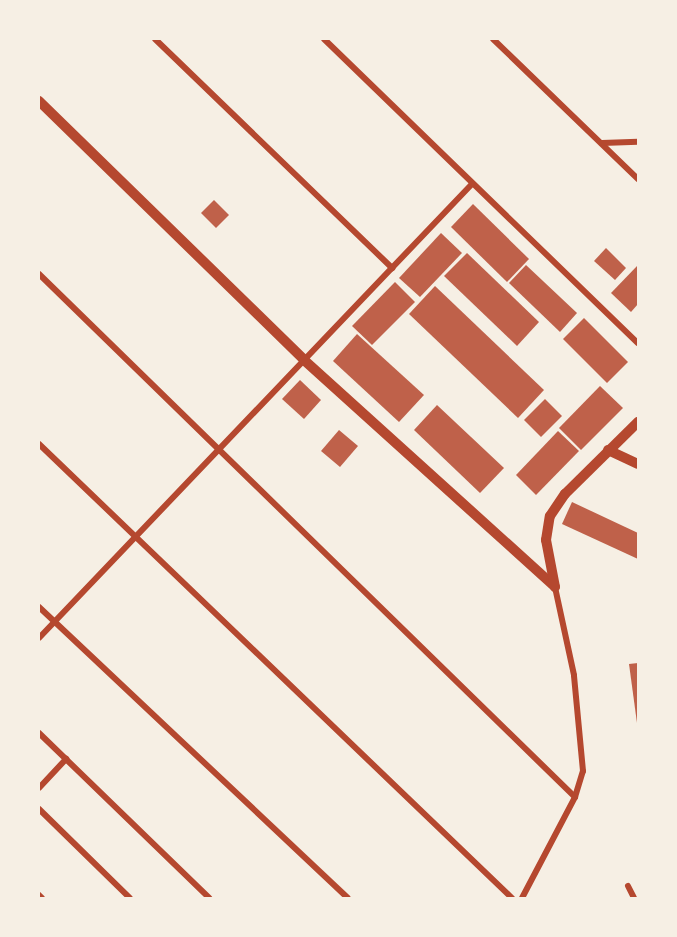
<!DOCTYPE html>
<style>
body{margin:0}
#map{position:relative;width:677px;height:937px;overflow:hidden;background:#f6efe4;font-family:"Alegreya Sans",sans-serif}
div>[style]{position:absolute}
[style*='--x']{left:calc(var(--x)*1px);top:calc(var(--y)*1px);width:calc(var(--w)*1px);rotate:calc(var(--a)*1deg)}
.building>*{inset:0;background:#bf614a}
.minor>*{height:6px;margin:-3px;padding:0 3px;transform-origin:3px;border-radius:3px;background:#b5482f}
.tertiary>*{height:10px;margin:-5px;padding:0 5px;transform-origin:5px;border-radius:5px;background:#b5482f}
span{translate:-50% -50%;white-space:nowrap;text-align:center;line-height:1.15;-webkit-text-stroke:5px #f6efe4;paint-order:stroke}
.frame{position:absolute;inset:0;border:40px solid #f6efe4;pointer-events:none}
</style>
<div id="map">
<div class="building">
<i style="clip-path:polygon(214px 200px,229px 215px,216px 228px,201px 213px)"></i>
<i style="clip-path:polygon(473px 204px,529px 259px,507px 282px,451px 227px)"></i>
<i style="clip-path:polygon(441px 233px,462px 253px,420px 297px,399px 278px)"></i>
<i style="clip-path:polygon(606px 248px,626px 268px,615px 280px,594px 261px)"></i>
<i style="clip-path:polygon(467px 253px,539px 322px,517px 346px,444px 276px)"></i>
<i style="clip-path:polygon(526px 265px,577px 313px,560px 332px,509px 283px)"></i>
<i style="clip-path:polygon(638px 265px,638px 304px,631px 312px,611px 293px)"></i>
<i style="clip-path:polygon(395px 282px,415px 302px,372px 345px,352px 326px)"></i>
<i style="clip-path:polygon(435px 286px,544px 390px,518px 418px,409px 314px)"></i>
<i style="clip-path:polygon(584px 318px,628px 362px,607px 383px,563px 339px)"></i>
<i style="clip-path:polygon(357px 334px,424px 395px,399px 422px,333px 361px)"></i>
<i style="clip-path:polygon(300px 380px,321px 400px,304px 419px,282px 399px)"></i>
<i style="clip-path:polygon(600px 386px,623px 408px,581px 450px,559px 428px)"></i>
<i style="clip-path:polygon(545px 399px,562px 416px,541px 437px,524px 420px)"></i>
<i style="clip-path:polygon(437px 405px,504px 468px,480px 493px,414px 430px)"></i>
<i style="clip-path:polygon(339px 430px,358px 446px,340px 467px,321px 451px)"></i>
<i style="clip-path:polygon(558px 431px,579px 451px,536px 495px,516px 475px)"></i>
<i style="clip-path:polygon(572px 502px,638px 533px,638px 559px,562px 524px)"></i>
<i style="clip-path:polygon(638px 663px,638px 723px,637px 723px,629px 664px)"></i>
</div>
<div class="minor">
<i style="--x:155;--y:39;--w:330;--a:44"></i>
<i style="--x:324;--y:39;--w:437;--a:44.1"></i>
<i style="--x:493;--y:39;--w:202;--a:44"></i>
<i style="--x:602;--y:143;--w:36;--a:-2"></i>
<i style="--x:39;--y:274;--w:749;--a:44.3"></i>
<i style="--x:39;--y:444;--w:656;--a:43.83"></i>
<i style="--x:39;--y:607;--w:424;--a:43.3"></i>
<i style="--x:39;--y:638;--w:627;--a:-46.36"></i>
<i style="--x:39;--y:733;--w:237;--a:44.1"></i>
<i style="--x:39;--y:788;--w:40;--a:-47"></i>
<i style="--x:39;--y:809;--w:127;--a:44.4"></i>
<i style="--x:628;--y:886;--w:13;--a:63"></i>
<i style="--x:39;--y:895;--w:4;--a:45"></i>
<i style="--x:522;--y:898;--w:114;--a:-62.3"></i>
<i style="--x:575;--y:797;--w:27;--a:-73"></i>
<i style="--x:583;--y:771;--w:96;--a:-95.4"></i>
<i style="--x:574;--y:675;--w:90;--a:-102.2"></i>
</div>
<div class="tertiary">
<i style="--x:39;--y:101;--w:371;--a:44.3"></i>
<i style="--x:304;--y:360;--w:338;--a:42.1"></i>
<i style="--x:608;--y:450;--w:33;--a:25"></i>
<i style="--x:555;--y:587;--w:48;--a:-100.8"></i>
<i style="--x:546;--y:540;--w:24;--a:-81"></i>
<i style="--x:550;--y:516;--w:27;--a:-56"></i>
<i style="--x:565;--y:494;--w:103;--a:-44.6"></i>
</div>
<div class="frame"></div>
</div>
